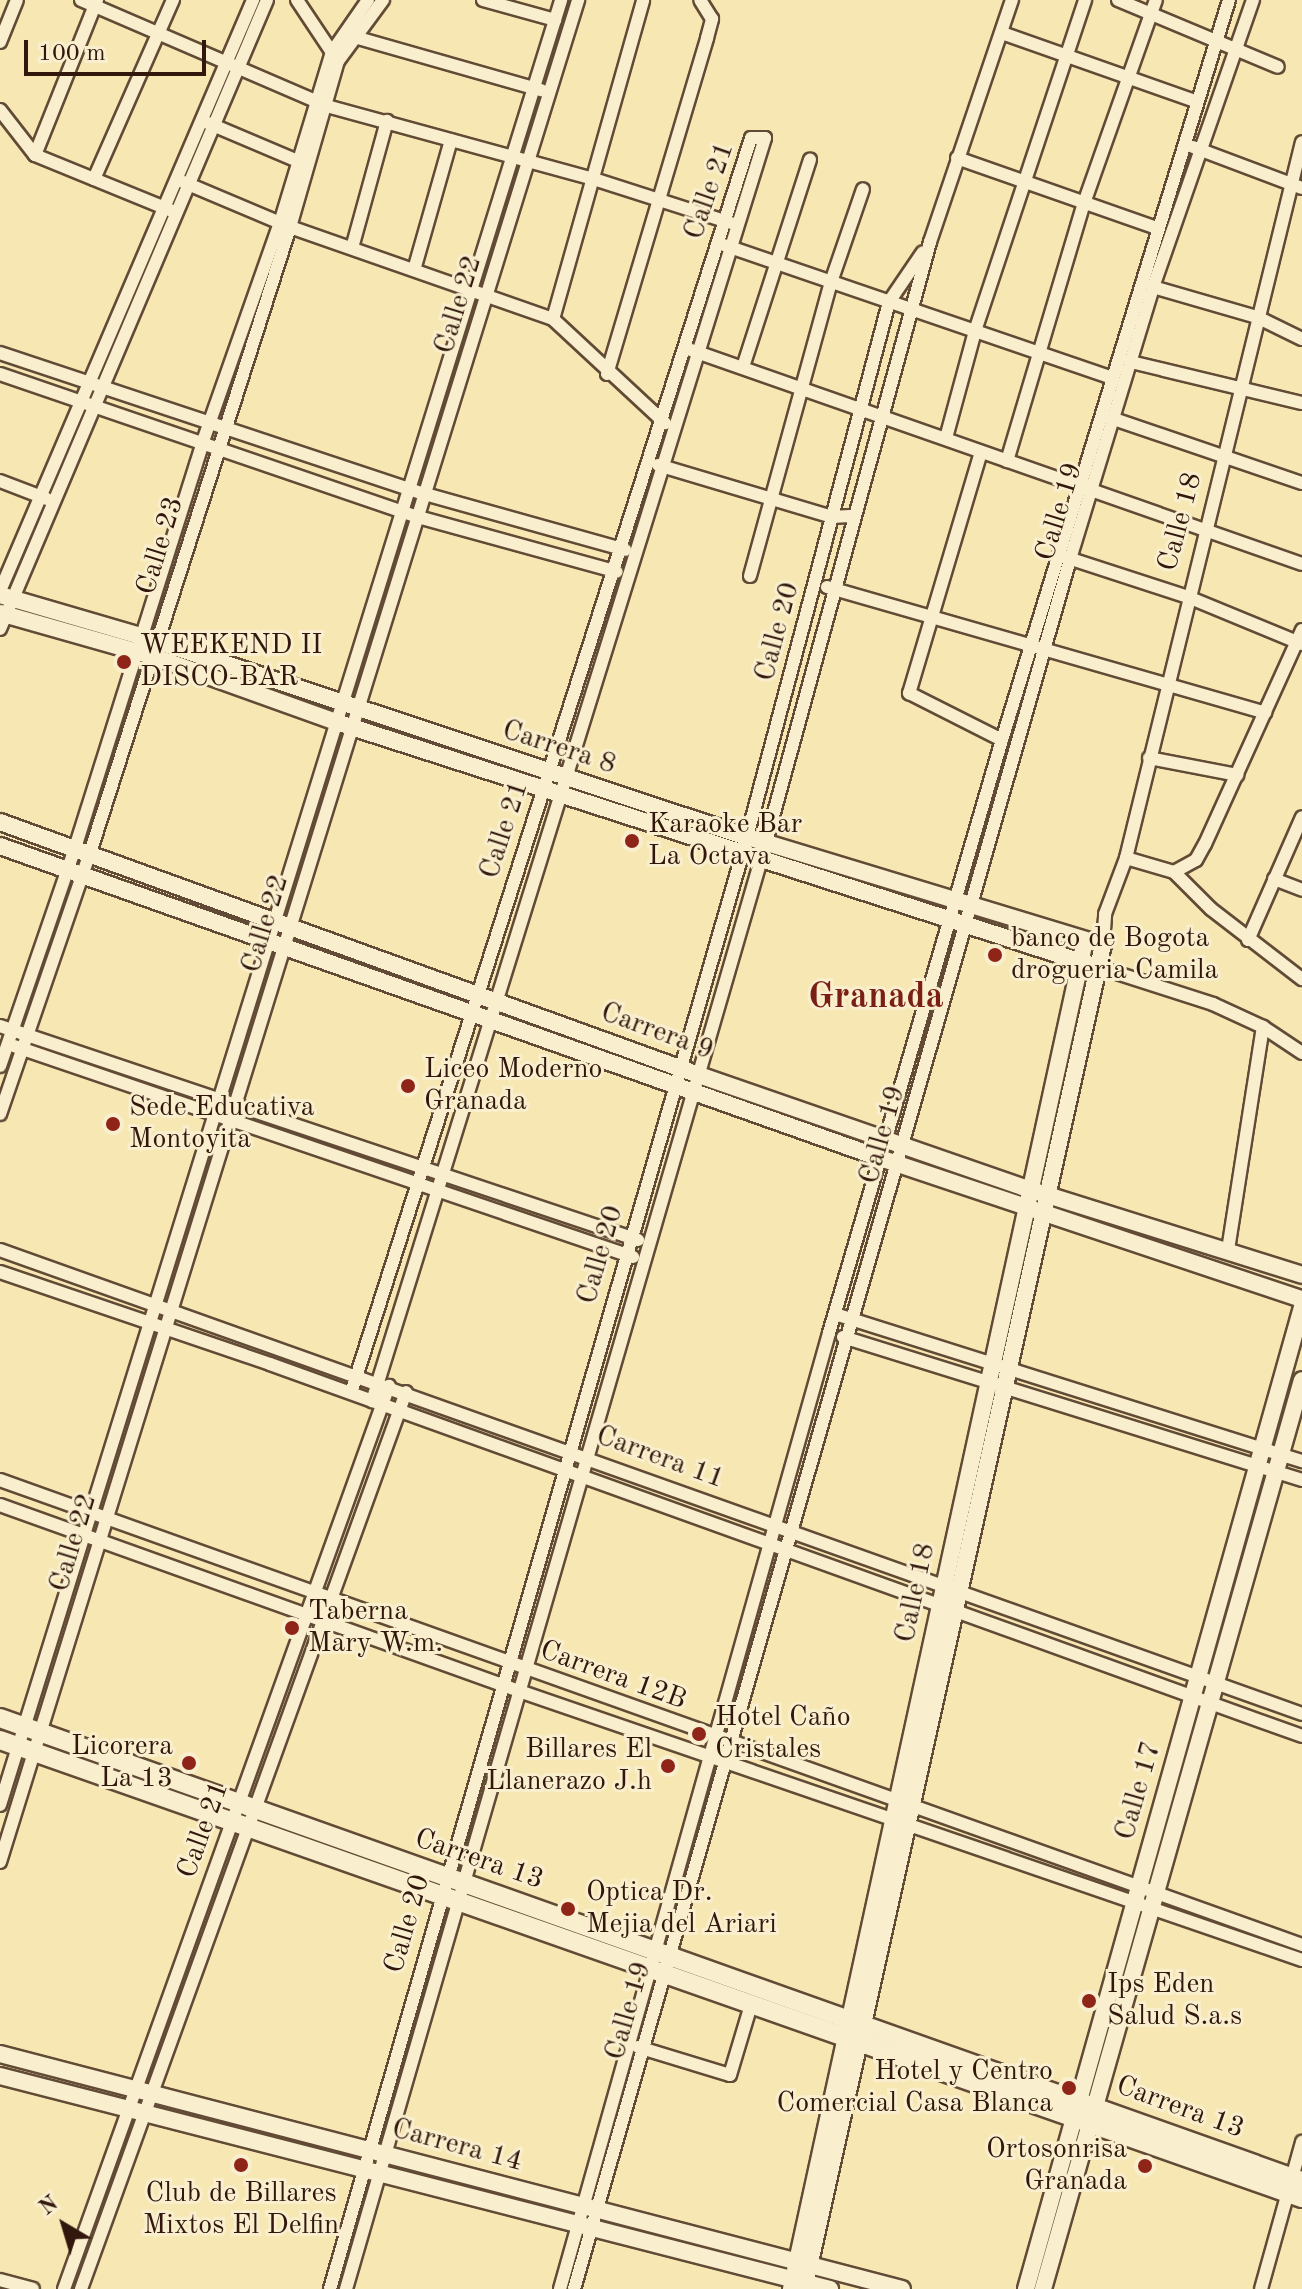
<!DOCTYPE html>
<meta charset="utf-8">
<style>
body{margin:0}
#map{position:relative;width:1302px;height:2289px;overflow:hidden;background:#f6e7b3;font-family:"Old Standard TT",serif}
div>[style]{position:absolute}
[style*='--x']{left:calc(var(--x)*1px);top:calc(var(--y)*1px);width:calc(var(--w)*1px);rotate:calc(var(--a)*1deg)}
.roads{filter:drop-shadow(2px 0 #624b36) drop-shadow(-2px 0 #624b36) drop-shadow(0 2px #624b36) drop-shadow(0 -2px #624b36)}
.minor>*{height:12px;margin:-6px;padding:0 6px;transform-origin:6px;border-radius:6px;background:#f9efce}
.tertiary>*{height:16px;margin:-8px;padding:0 8px;transform-origin:8px;border-radius:8px;background:#f9efce}
.secondary>*{height:18px;margin:-9px;padding:0 9px;transform-origin:9px;border-radius:9px;background:#f9efce}
.dots>*{width:22px;height:22px;translate:-50% -50%;box-sizing:border-box;border:4px solid #f9efce;border-radius:50%}
span{translate:-50% -50%;white-space:nowrap;text-align:center;line-height:1.15;-webkit-text-stroke:6px #f9efce;paint-order:stroke}
.street-label{font-size:28px;color:#31170c}
.poi-label{font-size:28px;color:#31170c}
.left{translate:0 -50%;text-align:left}
.right{translate:-100% -50%;text-align:right}
.district-label{font-size:36px;color:#7a1f14;font-weight:700}
.north{position:absolute;left:24px;top:2185px;width:80px;height:80px;-webkit-text-stroke:6px #f9efce;paint-order:stroke;rotate:322deg;font-size:22px;font-weight:700;line-height:32px;text-align:center;color:#31170c}
.north::after{content:'';display:block;margin:auto;width:28px;height:36px;background:#31170c;clip-path:polygon(50% 0,100% 100%,50% 72%,0 100%)}
.scale{position:absolute;left:24px;top:40px;width:182px;height:36px;box-sizing:border-box;border:4px solid #31170c;border-top:0;padding-left:10px;font-size:24px;line-height:28px;white-space:nowrap;color:#31170c;-webkit-text-stroke:6px #f9efce;paint-order:stroke}
</style>
<div id="map">
<div class="roads">
<div class="minor">
<i style="--x:81;--y:0;--w:268;--a:23.3"></i>
<i style="--x:327;--y:106;--w:277;--a:15.3"></i>
<i style="--x:594;--y:179;--w:144;--a:17.8"></i>
<i style="--x:297;--y:0;--w:69;--a:56.3"></i>
<i style="--x:483;--y:0;--w:75;--a:15.5"></i>
<i style="--x:1118;--y:0;--w:173;--a:22.7"></i>
<i style="--x:1002;--y:33;--w:205;--a:19.4"></i>
<i style="--x:351;--y:36;--w:198;--a:15.9"></i>
<i style="--x:0;--y:42;--w:45;--a:-68"></i>
<i style="--x:0;--y:110;--w:57;--a:52.1"></i>
<i style="--x:35;--y:155;--w:148;--a:22.2"></i>
<i style="--x:208;--y:123;--w:100;--a:23"></i>
<i style="--x:1193;--y:147;--w:116;--a:20.6"></i>
<i style="--x:35;--y:155;--w:167;--a:-68.2"></i>
<i style="--x:957;--y:158;--w:212;--a:19.3"></i>
<i style="--x:94;--y:179;--w:196;--a:-66.2"></i>
<i style="--x:181;--y:181;--w:118;--a:22.9"></i>
<i style="--x:290;--y:227;--w:279;--a:19.3"></i>
<i style="--x:553;--y:319;--w:153;--a:42.9"></i>
<i style="--x:724;--y:245;--w:410;--a:18.9"></i>
<i style="--x:352;--y:248;--w:132;--a:-74.6"></i>
<i style="--x:414;--y:270;--w:135;--a:-74.1"></i>
<i style="--x:1153;--y:287;--w:108;--a:16.1"></i>
<i style="--x:1257;--y:317;--w:50;--a:26.1"></i>
<i style="--x:553;--y:319;--w:331;--a:-74.2"></i>
<i style="--x:691;--y:350;--w:647;--a:19.3"></i>
<i style="--x:0;--y:353;--w:448;--a:18.4"></i>
<i style="--x:425;--y:494;--w:208;--a:15.6"></i>
<i style="--x:1131;--y:362;--w:176;--a:13.5"></i>
<i style="--x:743;--y:367;--w:218;--a:-72.1"></i>
<i style="--x:0;--y:374;--w:442;--a:18.9"></i>
<i style="--x:418;--y:517;--w:206;--a:15.4"></i>
<i style="--x:607;--y:374;--w:351;--a:-73.4"></i>
<i style="--x:707;--y:38;--w:20;--a:-75"></i>
<i style="--x:712;--y:19;--w:22;--a:-122"></i>
<i style="--x:1108;--y:417;--w:205;--a:18.8"></i>
<i style="--x:946;--y:438;--w:111;--a:-74.8"></i>
<i style="--x:975;--y:331;--w:349;--a:-71.6"></i>
<i style="--x:981;--y:452;--w:252;--a:106.6"></i>
<i style="--x:909;--y:693;--w:104;--a:26.8"></i>
<i style="--x:1007;--y:461;--w:269;--a:-73.4"></i>
<i style="--x:1084;--y:203;--w:215;--a:-70.5"></i>
<i style="--x:658;--y:465;--w:182;--a:16.6"></i>
<i style="--x:832;--y:517;--w:22;--a:-3"></i>
<i style="--x:0;--y:481;--w:50;--a:21"></i>
<i style="--x:1065;--y:557;--w:129;--a:18"></i>
<i style="--x:1188;--y:597;--w:123;--a:22.4"></i>
<i style="--x:750;--y:576;--w:305;--a:-74.6"></i>
<i style="--x:831;--y:282;--w:98;--a:-71"></i>
<i style="--x:827;--y:587;--w:456;--a:16"></i>
<i style="--x:0;--y:591;--w:643;--a:-66.82"></i>
<i style="--x:0;--y:629;--w:683;--a:-67"></i>
<i style="--x:1149;--y:758;--w:90;--a:10.9"></i>
<i style="--x:1126;--y:858;--w:50;--a:16.3"></i>
<i style="--x:1174;--y:872;--w:52;--a:45"></i>
<i style="--x:1211;--y:909;--w:115;--a:37.6"></i>
<i style="--x:1174;--y:872;--w:25;--a:-29"></i>
<i style="--x:1196;--y:860;--w:18;--a:-61"></i>
<i style="--x:1205;--y:844;--w:235;--a:-65.6"></i>
<i style="--x:1274;--y:879;--w:30;--a:21"></i>
<i style="--x:1248;--y:940;--w:134;--a:-66.3"></i>
<i style="--x:1103;--y:945;--w:31;--a:-86"></i>
<i style="--x:1105;--y:914;--w:60;--a:-69.4"></i>
<i style="--x:1126;--y:858;--w:737;--a:-76.19"></i>
<i style="--x:1098;--y:967;--w:121;--a:17.8"></i>
<i style="--x:1213;--y:1004;--w:55;--a:24.7"></i>
<i style="--x:1263;--y:1027;--w:47;--a:33.7"></i>
<i style="--x:0;--y:1026;--w:673;--a:18.54"></i>
<i style="--x:14;--y:1046;--w:654;--a:18.82"></i>
<i style="--x:0;--y:1066;--w:231;--a:-71"></i>
<i style="--x:75;--y:848;--w:423;--a:-72.5"></i>
<i style="--x:202;--y:444;--w:234;--a:-70.6"></i>
<i style="--x:280;--y:223;--w:179;--a:-73.1"></i>
<i style="--x:332;--y:52;--w:63;--a:-55.3"></i>
<i style="--x:0;--y:1114;--w:276;--a:-71"></i>
<i style="--x:90;--y:853;--w:657;--a:-72.28"></i>
<i style="--x:290;--y:227;--w:173;--a:-73.9"></i>
<i style="--x:338;--y:61;--w:76;--a:-53.6"></i>
<i style="--x:0;--y:1250;--w:1382;--a:19.61"></i>
<i style="--x:1228;--y:1250;--w:226;--a:-81.1"></i>
<i style="--x:0;--y:1272;--w:285;--a:18.8"></i>
<i style="--x:270;--y:1364;--w:1097;--a:19.82"></i>
<i style="--x:835;--y:1314;--w:490;--a:17.5"></i>
<i style="--x:843;--y:1337;--w:481;--a:17.3"></i>
<i style="--x:351;--y:1393;--w:1317;--a:-72.32"></i>
<i style="--x:751;--y:138;--w:14;--a:0"></i>
<i style="--x:765;--y:138;--w:1323;--a:107.28"></i>
<i style="--x:0;--y:1480;--w:1383;--a:19.65"></i>
<i style="--x:0;--y:1505;--w:551;--a:19.72"></i>
<i style="--x:519;--y:1691;--w:828;--a:18.96"></i>
<i style="--x:0;--y:1805;--w:1890;--a:-72.73"></i>
<i style="--x:0;--y:1862;--w:1950;--a:-72.75"></i>
<i style="--x:638;--y:2047;--w:96;--a:16.9"></i>
<i style="--x:730;--y:2075;--w:73;--a:-73.3"></i>
<i style="--x:0;--y:2280;--w:34;--a:15"></i>
<i style="--x:64;--y:2289;--w:960;--a:-70.21"></i>
<i style="--x:81;--y:2289;--w:954;--a:-70.08"></i>
<i style="--x:330;--y:2289;--w:1495;--a:-73.97"></i>
<i style="--x:743;--y:852;--w:569;--a:-75.13"></i>
<i style="--x:889;--y:302;--w:60;--a:-55.8"></i>
<i style="--x:346;--y:2289;--w:1507;--a:-73.81"></i>
<i style="--x:766;--y:842;--w:622;--a:-74.71"></i>
<i style="--x:930;--y:242;--w:256;--a:-71.3"></i>
<i style="--x:560;--y:2289;--w:993;--a:-74.28"></i>
<i style="--x:829;--y:1333;--w:618;--a:-73.74"></i>
<i style="--x:1002;--y:740;--w:774;--a:-72.95"></i>
<i style="--x:574;--y:2289;--w:1800;--a:-74"></i>
<i style="--x:1070;--y:559;--w:284;--a:-73"></i>
<i style="--x:1153;--y:287;--w:304;--a:-70.8"></i>
<i style="--x:1261;--y:2289;--w:153;--a:-74.4"></i>
</div>
<div class="tertiary">
<i style="--x:0;--y:595;--w:164;--a:16.3"></i>
<i style="--x:157;--y:641;--w:622;--a:18.38"></i>
<i style="--x:747;--y:837;--w:372;--a:16.9"></i>
<i style="--x:1103;--y:945;--w:1377;--a:102.54"></i>
<i style="--x:0;--y:613;--w:158;--a:15.8"></i>
<i style="--x:152;--y:656;--w:195;--a:19.7"></i>
<i style="--x:336;--y:722;--w:793;--a:17.84"></i>
<i style="--x:0;--y:822;--w:740;--a:19.9"></i>
<i style="--x:696;--y:1074;--w:348;--a:19.1"></i>
<i style="--x:1025;--y:1188;--w:290;--a:17.4"></i>
<i style="--x:0;--y:846;--w:934;--a:19.52"></i>
<i style="--x:880;--y:1158;--w:445;--a:18.5"></i>
<i style="--x:0;--y:2054;--w:932;--a:14.6"></i>
<i style="--x:0;--y:2076;--w:857;--a:14.39"></i>
<i style="--x:791;--y:2289;--w:1380;--a:-77.7"></i>
<i style="--x:1026;--y:2289;--w:1020;--a:-74.3"></i>
<i style="--x:1043;--y:2289;--w:945;--a:-74.1"></i>
</div>
<div class="secondary">
<i style="--x:0;--y:1718;--w:1382;--a:19.58"></i>
<i style="--x:0;--y:1740;--w:1380;--a:19.38"></i>
</div>
</div>
<div class="dots">
<i style="left:124px;top:662px;background:#8f2418"></i>
<i style="left:632px;top:841px;background:#8f2418"></i>
<i style="left:995px;top:955px;background:#8f2418"></i>
<i style="left:408px;top:1086px;background:#8f2418"></i>
<i style="left:113px;top:1124px;background:#8f2418"></i>
<i style="left:292px;top:1628px;background:#8f2418"></i>
<i style="left:699px;top:1734px;background:#8f2418"></i>
<i style="left:189px;top:1763px;background:#8f2418"></i>
<i style="left:668px;top:1766px;background:#8f2418"></i>
<i style="left:568px;top:1909px;background:#8f2418"></i>
<i style="left:1089px;top:2001px;background:#8f2418"></i>
<i style="left:1069px;top:2088px;background:#8f2418"></i>
<i style="left:241px;top:2165px;background:#8f2418"></i>
<i style="left:1145px;top:2166px;background:#8f2418"></i>
</div>
<div class="street-label">
<span style="left:710px;top:191px;rotate:-71deg">Calle 21</span>
<span style="left:459px;top:305px;rotate:-73deg">Calle 22</span>
<span style="left:1060px;top:512px;rotate:-73deg">Calle 19</span>
<span style="left:1181px;top:522px;rotate:-75deg">Calle 18</span>
<span style="left:161px;top:546px;rotate:-73deg">Calle 23</span>
<span style="left:778px;top:632px;rotate:-75deg">Calle 20</span>
<span style="left:559px;top:748px;rotate:18deg">Carrera 8</span>
<span style="left:505px;top:830px;rotate:-72deg">Calle 21</span>
<span style="left:266px;top:924px;rotate:-73deg">Calle 22</span>
<span style="left:657px;top:1032px;rotate:20deg">Carrera 9</span>
<span style="left:883px;top:1135px;rotate:-74deg">Calle 19</span>
<span style="left:601px;top:1255px;rotate:-74deg">Calle 20</span>
<span style="left:660px;top:1458px;rotate:20deg">Carrera 11</span>
<span style="left:74px;top:1543px;rotate:-73deg">Calle 22</span>
<span style="left:916px;top:1593px;rotate:-78deg">Calle 18</span>
<span style="left:613px;top:1676px;rotate:20deg">Carrera 12B</span>
<span style="left:1139px;top:1791px;rotate:-74deg">Calle 17</span>
<span style="left:204px;top:1830px;rotate:-70deg">Calle 21</span>
<span style="left:479px;top:1860px;rotate:19deg">Carrera 13</span>
<span style="left:408px;top:1924px;rotate:-74deg">Calle 20</span>
<span style="left:629px;top:2011px;rotate:-74deg">Calle 19</span>
<span style="left:1180px;top:2108px;rotate:20deg">Carrera 13</span>
<span style="left:457px;top:2146px;rotate:15deg">Carrera 14</span>
</div>
<div class="poi-label">
<span class="left" style="left:140px;top:662px">WEEKEND II<br>DISCO-BAR</span>
<span class="left" style="left:648px;top:841px">Karaoke Bar<br>La Octava</span>
<span class="left" style="left:1011px;top:955px">banco de Bogota<br>drogueria Camila</span>
<span class="left" style="left:424px;top:1086px">Liceo Moderno<br>Granada</span>
<span class="left" style="left:129px;top:1124px">Sede Educativa<br>Montoyita</span>
<span class="left" style="left:308px;top:1628px">Taberna<br>Mary W.m.</span>
<span class="left" style="left:715px;top:1734px">Hotel Caño<br>Cristales</span>
<span class="right" style="left:173px;top:1763px">Licorera<br>La 13</span>
<span class="right" style="left:652px;top:1766px">Billares El<br>Llanerazo J.h</span>
<span class="left" style="left:586px;top:1909px">Optica Dr.<br>Mejia del Ariari</span>
<span class="left" style="left:1107px;top:2001px">Ips Eden<br>Salud S.a.s</span>
<span class="right" style="left:1053px;top:2088px">Hotel y Centro<br>Comercial Casa Blanca</span>
<span class="right" style="left:1127px;top:2166px">Ortosonrisa<br>Granada</span>
<span style="left:241px;top:2210px">Club de Billares<br>Mixtos El Delfin</span>
</div>
<div class="district-label">
<span style="left:876px;top:999px">Granada</span>
</div>
<div class="north">N</div>
<div class="scale">100 m</div>
</div>
